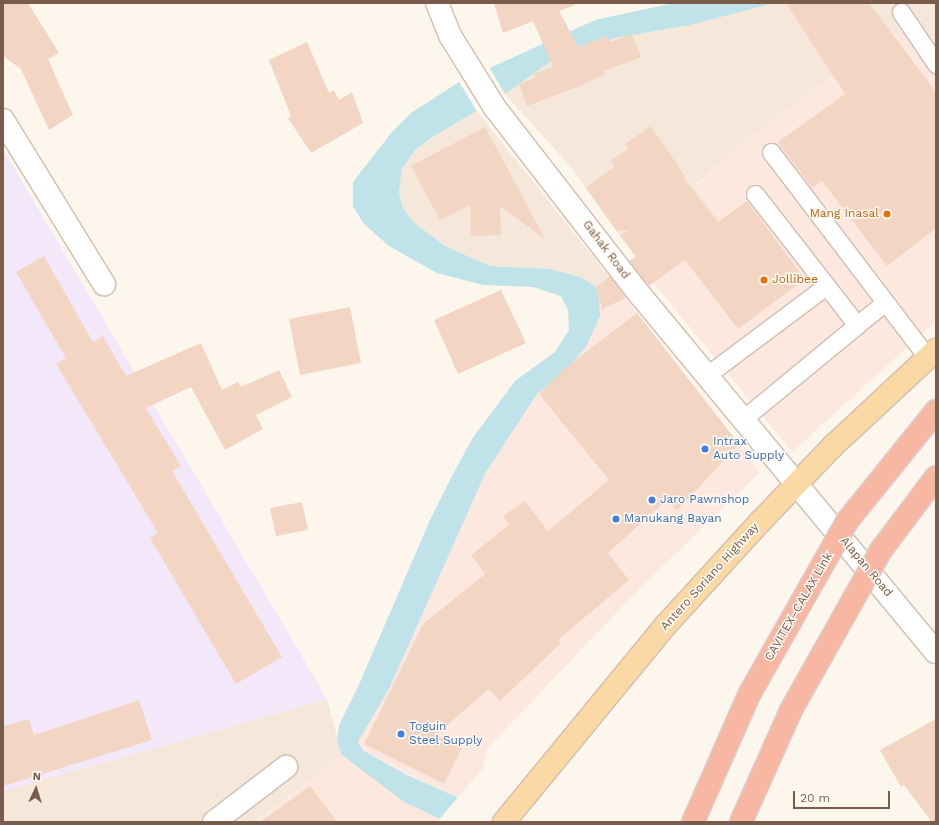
<!DOCTYPE html>
<meta charset="utf-8">
<style>
body{margin:0}
#map{position:relative;width:939px;height:825px;overflow:hidden;background:#fdf6ec;font-family:"Work Sans",sans-serif}
div>[style]{position:absolute}
[style*='--x']{left:calc(var(--x)*1px);top:calc(var(--y)*1px);width:calc(var(--w)*1px);rotate:calc(var(--a)*1deg)}
.residential>*{inset:0;background:#f5e8da}
.commercial>*{inset:0;background:#fde8e0}
.education>*{inset:0;background:#f3e8fa}
.water>*{inset:0;background:#bfe3e8}
.pier>*{inset:0;background:#fdf6ec}
.building>*{inset:0;background:#f3d5c3}
.roads{filter:drop-shadow(1px 0 #d1beb0) drop-shadow(-1px 0 #d1beb0) drop-shadow(0 1px #d1beb0) drop-shadow(0 -1px #d1beb0)}
.service>*{height:17px;margin:-8.5px;padding:0 8.5px;transform-origin:8.5px;border-radius:8.5px;background:#fff}
.minor>*{height:22px;margin:-11px;padding:0 11px;transform-origin:11px;border-radius:11px;background:#fff}
.tertiary>*{height:22px;margin:-11px;padding:0 11px;transform-origin:11px;border-radius:11px;background:#fff}
.primary>*{height:22px;margin:-11px;padding:0 11px;transform-origin:11px;border-radius:11px;background:#fbd9a5}
.bridges{filter:drop-shadow(1px 0 #dad1cd) drop-shadow(-1px 0 #dad1cd) drop-shadow(0 1px #dad1cd) drop-shadow(0 -1px #dad1cd)}
.motorway-bridge>*{height:22px;margin:-11px;padding:0 11px;transform-origin:11px;border-radius:11px;background:#f7b7a3}
.dots>*{width:11px;height:11px;translate:-50% -50%;box-sizing:border-box;border:2px solid #fffaf3;border-radius:50%}
span{translate:-50% -50%;white-space:nowrap;text-align:center;line-height:1.15;-webkit-text-stroke:3px #fffaf3;paint-order:stroke}
.food-label{font-size:12px;color:#c56008}
.right{translate:-100% -50%;text-align:right}
.left{translate:0 -50%;text-align:left}
.street-label{font-size:12px;color:#7a5c4d}
.shop-label{font-size:12px;color:#366cbe}
.frame{position:absolute;inset:0;border:4px solid #7a5c4d;pointer-events:none}
.north{position:absolute;left:16px;top:769px;width:40px;height:40px;-webkit-text-stroke:3px #fffaf3;paint-order:stroke;rotate:4deg;font-size:11px;font-weight:700;line-height:16px;text-align:center;color:#7a5c4d}
.north::after{content:'';display:block;margin:auto;width:14px;height:18px;background:#7a5c4d;clip-path:polygon(50% 0,100% 100%,50% 72%,0 100%)}
.scale{position:absolute;left:793px;top:791px;width:97px;height:18px;box-sizing:border-box;border:2px solid #7a5c4d;border-top:0;padding-left:5px;font-size:12px;line-height:14px;white-space:nowrap;color:#7a5c4d;-webkit-text-stroke:3px #fffaf3;paint-order:stroke}
</style>
<div id="map">
<div class="residential">
<i style="clip-path:polygon(775px 3px,936px 3px,936px 52px,833px 75px,745px 141px,694px 186px,727px 229px,653px 282px,570px 166px,505px 94px,550px 62px,571px 50px,616px 38px,690px 25px)"></i>
<i style="clip-path:polygon(477px 111px,609px 277px,596px 287px,579px 277px,550px 269px,490px 266px,445px 246px,412px 221px,402px 206px,399px 192px,402px 169px,414px 151px,431px 138px)"></i>
<i style="clip-path:polygon(327px 699px,342px 755px,255px 822px,3px 822px,3px 791px)"></i>
</div>
<div class="commercial">
<i style="clip-path:polygon(914px 21px,936px 52px,936px 321px,792px 452px,653px 282px,727px 229px,694px 187px,745px 141px,833px 75px)"></i>
<i style="clip-path:polygon(609px 277px,760px 472px,638px 590px,486px 750px,484px 767px,456px 799px,364px 751px,358px 742px,389px 689px,485px 474px,537px 394px,561px 376px,599px 299px,596px 287px)"></i>
<i style="clip-path:polygon(342px 755px,404px 802px,439px 819px,437px 822px,255px 822px)"></i>
</div>
<div class="education">
<i style="clip-path:polygon(3px 149px,327px 699px,3px 791px)"></i>
</div>
<div class="water">
<i style="clip-path:polygon(674px 3px,775px 3px,690px 25px,616px 38px,571px 50px,550px 62px,505px 94px,431px 138px,414px 151px,402px 169px,399px 192px,402px 206px,412px 221px,445px 246px,490px 266px,550px 269px,580px 277px,596px 287px,599px 299px,600px 316px,586px 347px,561px 376px,537px 394px,485px 474px,389px 689px,358px 742px,364px 751px,407px 775px,479px 807px,446px 822px,404px 802px,342px 755px,337px 741px,339px 725px,358px 687px,430px 520px,452px 476px,472px 439px,515px 381px,555px 352px,569px 330px,568px 310px,561px 296px,533px 287px,483px 285px,437px 273px,389px 246px,364px 224px,353px 206px,353px 182px,392px 132px,411px 113px,459px 82px,595px 20px)"></i>
</div>
<div class="pier">
<i style="clip-path:polygon(488px 65px,506px 96px,478px 113px,458px 80px)"></i>
<i style="clip-path:polygon(458px 797px,512px 816px,536px 822px,438px 821px)"></i>
</div>
<div class="building">
<i style="clip-path:polygon(3px 3px,28px 3px,59px 53px,48px 59px,73px 115px,49px 130px,21px 69px,3px 56px)"></i>
<i style="clip-path:polygon(494px 3px,574px 3px,575px 5px,559px 11px,578px 47px,607px 36px,610px 42px,632px 34px,641px 57px,604px 71px,605px 74px,578px 87px,527px 106px,519px 84px,535px 78px,535px 73px,553px 67px,533px 21px,503px 33px)"></i>
<i style="clip-path:polygon(786px 3px,869px 3px,936px 92px,936px 228px,887px 266px,822px 181px,812px 188px,778px 142px,845px 94px)"></i>
<i style="clip-path:polygon(307px 42px,329px 93px,334px 90px,339px 100px,352px 92px,363px 123px,311px 153px,288px 118px,291px 116px,269px 60px)"></i>
<i style="clip-path:polygon(651px 126px,685px 176px,683px 177px,718px 222px,747px 201px,805px 279px,738px 329px,685px 260px,649px 286px,629px 261px,636px 256px,620px 235px,632px 230px,617px 231px,586px 188px,615px 166px,611px 160px,628px 149px,625px 144px)"></i>
<i style="clip-path:polygon(485px 127px,510px 173px,545px 239px,500px 206px,501px 235px,471px 236px,470px 205px,440px 220px,411px 166px)"></i>
<i style="clip-path:polygon(44px 256px,93px 342px,103px 336px,126px 376px,201px 343px,222px 390px,238px 382px,241px 387px,279px 370px,292px 397px,256px 415px,263px 429px,225px 450px,191px 387px,146px 408px,181px 466px,172px 471px,282px 657px,236px 684px,150px 538px,158px 533px,56px 364px,66px 358px,16px 272px)"></i>
<i style="clip-path:polygon(610px 276px,626px 298px,602px 309px,596px 287px)"></i>
<i style="clip-path:polygon(501px 290px,526px 343px,458px 374px,434px 320px)"></i>
<i style="clip-path:polygon(350px 307px,361px 363px,300px 375px,289px 319px)"></i>
<i style="clip-path:polygon(637px 313px,739px 444px,677px 511px,667px 500px,608px 553px,629px 580px,558px 640px,561px 643px,500px 701px,489px 689px,436px 735px,462px 748px,444px 784px,364px 744px,423px 624px,485px 574px,471px 555px,509px 525px,503px 516px,525px 501px,548px 531px,609px 480px,539px 394px,564px 369px)"></i>
<i style="clip-path:polygon(302px 502px,308px 530px,276px 536px,270px 508px)"></i>
<i style="clip-path:polygon(139px 700px,152px 740px,3px 786px,3px 726px,29px 719px,34px 735px)"></i>
<i style="clip-path:polygon(936px 719px,936px 822px,932px 822px,904px 785px,901px 787px,880px 750px)"></i>
<i style="clip-path:polygon(310px 786px,337px 822px,260px 822px)"></i>
</div>
<div class="roads">
<div class="service">
<i style="--x:901;--y:12;--w:63;--a:56.1"></i>
<i style="--x:771;--y:152;--w:259;--a:52.7"></i>
<i style="--x:755;--y:194;--w:166;--a:52.1"></i>
<i style="--x:857;--y:325;--w:36;--a:-39"></i>
<i style="--x:707;--y:375;--w:149;--a:-36.8"></i>
<i style="--x:743;--y:419;--w:148;--a:-39.5"></i>
</div>
<div class="minor">
<i style="--x:3;--y:120;--w:193;--a:58.4"></i>
<i style="--x:214;--y:822;--w:91;--a:-37.4"></i>
</div>
<div class="tertiary">
<i style="--x:437;--y:3;--w:37;--a:68"></i>
<i style="--x:451;--y:37;--w:84;--a:58.2"></i>
<i style="--x:495;--y:108;--w:238;--a:52.2"></i>
<i style="--x:641;--y:296;--w:462;--a:50.4"></i>
</div>
<div class="primary">
<i style="--x:504;--y:822;--w:254;--a:-50.6"></i>
<i style="--x:665;--y:626;--w:142;--a:-47.6"></i>
<i style="--x:761;--y:521;--w:104;--a:-46.2"></i>
<i style="--x:833;--y:446;--w:141;--a:-43"></i>
</div>
</div>
<div class="bridges">
<div class="motorway-bridge">
<i style="--x:693;--y:822;--w:141;--a:-66.2"></i>
<i style="--x:750;--y:693;--w:199;--a:-60.5"></i>
<i style="--x:848;--y:520;--w:140;--a:-51.1"></i>
<i style="--x:741;--y:822;--w:123;--a:-65.9"></i>
<i style="--x:791;--y:710;--w:184;--a:-60.6"></i>
<i style="--x:881;--y:550;--w:91;--a:-53"></i>
</div>
</div>
<div class="dots">
<i style="left:887px;top:214px;background:#e8710a"></i>
<i style="left:764px;top:280px;background:#e8710a"></i>
<i style="left:705px;top:449px;background:#3f7fe0"></i>
<i style="left:652px;top:500px;background:#3f7fe0"></i>
<i style="left:616px;top:519px;background:#3f7fe0"></i>
<i style="left:401px;top:734px;background:#3f7fe0"></i>
</div>
<div class="food-label">
<span class="right" style="left:879px;top:214px">Mang Inasal</span>
<span class="left" style="left:772px;top:280px">Jollibee</span>
</div>
<div class="street-label">
<span style="left:606px;top:250px;rotate:53deg">Gahak Road</span>
<span style="left:866px;top:567px;rotate:50deg">Alapan Road</span>
<span style="left:710px;top:577px;rotate:-48deg">Antero Soriano Highway</span>
<span style="left:799px;top:607px;rotate:-60deg">CAVITEX–CALAX Link</span>
</div>
<div class="shop-label">
<span class="left" style="left:713px;top:449px">Intrax<br>Auto Supply</span>
<span class="left" style="left:660px;top:500px">Jaro Pawnshop</span>
<span class="left" style="left:624px;top:519px">Manukang Bayan</span>
<span class="left" style="left:409px;top:734px">Toguin<br>Steel Supply</span>
</div>
<div class="frame"></div>
<div class="north">N</div>
<div class="scale">20 m</div>
</div>
